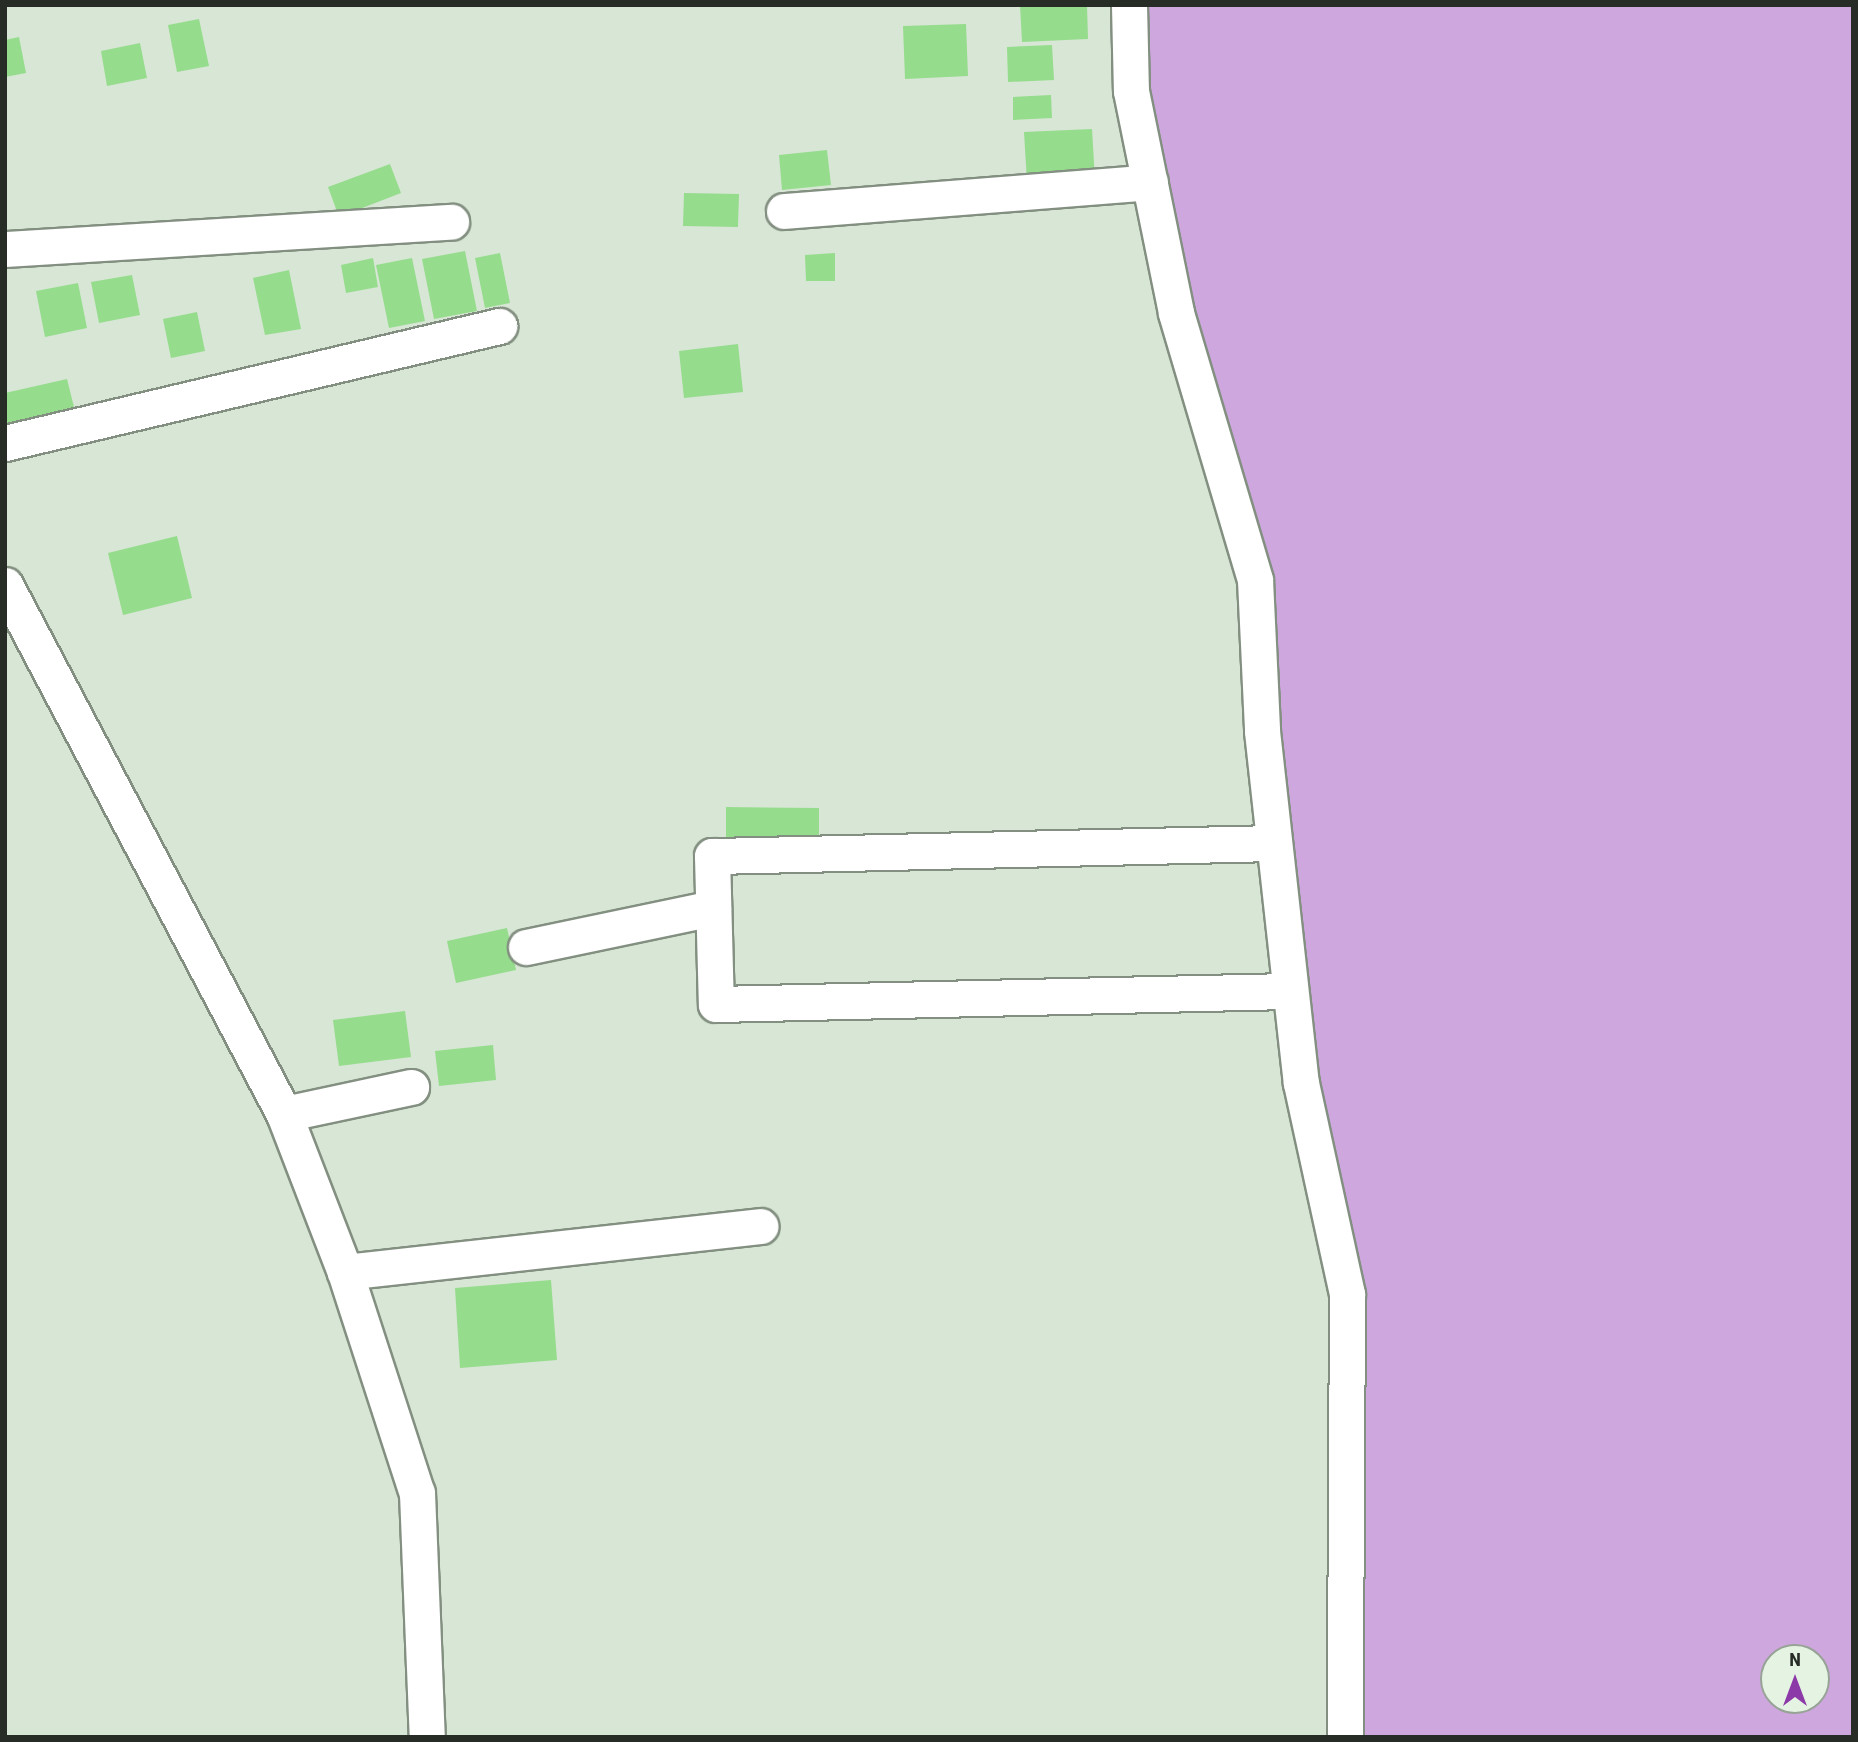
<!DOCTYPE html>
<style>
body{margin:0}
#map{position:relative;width:1858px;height:1742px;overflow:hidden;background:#d7e6d5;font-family:"Roboto Condensed",sans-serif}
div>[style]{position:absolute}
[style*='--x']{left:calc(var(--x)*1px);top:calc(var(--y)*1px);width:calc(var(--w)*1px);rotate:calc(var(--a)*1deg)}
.green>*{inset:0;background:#cfa7df}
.building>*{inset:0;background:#96dc8d}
.roads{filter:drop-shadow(2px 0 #839081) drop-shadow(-2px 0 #839081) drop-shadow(0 2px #839081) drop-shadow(0 -2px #839081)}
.minor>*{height:35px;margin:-17.5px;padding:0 17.5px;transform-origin:17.5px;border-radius:17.5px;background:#fff}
span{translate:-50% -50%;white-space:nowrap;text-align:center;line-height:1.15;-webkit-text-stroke:6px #e4f3e2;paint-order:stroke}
.frame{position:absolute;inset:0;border:7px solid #272c26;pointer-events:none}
.north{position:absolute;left:1760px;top:1644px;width:70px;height:70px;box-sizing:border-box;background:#e4f3e2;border:2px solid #98a397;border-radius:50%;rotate:0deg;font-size:19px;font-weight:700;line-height:28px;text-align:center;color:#272c26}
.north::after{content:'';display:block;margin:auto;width:24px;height:32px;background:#8d3aa9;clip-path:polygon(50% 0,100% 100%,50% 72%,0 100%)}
</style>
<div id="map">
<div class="green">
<i style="clip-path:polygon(evenodd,1129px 5px,1853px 5px,1853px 1737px,1345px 1737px,1347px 1294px,1301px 1083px,1255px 580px,1176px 313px,1129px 5px,1774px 1658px,1816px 1658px,1816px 1700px,1774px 1700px,1774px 1658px)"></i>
</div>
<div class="building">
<i style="clip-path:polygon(1020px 5px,1087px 5px,1088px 39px,1022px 42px)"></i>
<i style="clip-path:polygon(199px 19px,209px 66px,177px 72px,168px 25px)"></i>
<i style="clip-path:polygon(966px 24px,968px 76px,905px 79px,903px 26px)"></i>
<i style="clip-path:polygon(19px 37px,26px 73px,5px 77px,5px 40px)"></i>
<i style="clip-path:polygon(140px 43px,147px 78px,107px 86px,101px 51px)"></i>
<i style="clip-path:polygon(1052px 45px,1054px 80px,1008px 82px,1007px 47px)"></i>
<i style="clip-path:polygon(1051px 95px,1052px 118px,1013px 120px,1013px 97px)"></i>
<i style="clip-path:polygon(1092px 129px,1095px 180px,1027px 182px,1024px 132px)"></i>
<i style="clip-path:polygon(827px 150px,831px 185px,782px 190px,779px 155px)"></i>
<i style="clip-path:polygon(390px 164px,401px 193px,339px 217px,328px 187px)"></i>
<i style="clip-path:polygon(684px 193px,739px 194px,738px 227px,683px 226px)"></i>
<i style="clip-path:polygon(465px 251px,477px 311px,434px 319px,422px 259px)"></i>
<i style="clip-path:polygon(500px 253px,510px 303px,485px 308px,475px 258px)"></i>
<i style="clip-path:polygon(835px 253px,835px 281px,806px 281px,805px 255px)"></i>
<i style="clip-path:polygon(373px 258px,378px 287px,346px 293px,341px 265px)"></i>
<i style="clip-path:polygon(412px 258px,425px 321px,389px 328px,376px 265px)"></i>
<i style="clip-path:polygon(289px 270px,301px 329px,265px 335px,253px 278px)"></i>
<i style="clip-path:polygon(132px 275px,140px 315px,99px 323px,91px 282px)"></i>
<i style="clip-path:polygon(78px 283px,87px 328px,45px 337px,36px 291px)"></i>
<i style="clip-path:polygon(197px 312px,205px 351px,171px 358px,163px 319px)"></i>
<i style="clip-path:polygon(738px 344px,743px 392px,684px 398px,679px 351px)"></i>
<i style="clip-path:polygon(67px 379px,75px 411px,5px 427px,5px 393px)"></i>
<i style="clip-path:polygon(177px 536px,192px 598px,123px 615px,108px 553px)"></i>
<i style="clip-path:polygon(726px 807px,819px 808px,819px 846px,726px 845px)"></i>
<i style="clip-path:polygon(507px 928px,516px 970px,456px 983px,447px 941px)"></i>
<i style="clip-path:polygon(405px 1011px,411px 1057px,339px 1066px,333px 1020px)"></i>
<i style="clip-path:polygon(493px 1045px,496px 1080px,439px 1086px,435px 1051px)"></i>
<i style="clip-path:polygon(551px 1280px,557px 1360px,460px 1368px,455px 1288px)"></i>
</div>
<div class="roads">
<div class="minor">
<i style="--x:1129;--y:5;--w:86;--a:88.7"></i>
<i style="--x:1131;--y:91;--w:227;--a:78.5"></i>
<i style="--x:1176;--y:313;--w:278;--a:73.5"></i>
<i style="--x:1255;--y:580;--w:151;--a:87.3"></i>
<i style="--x:1262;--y:731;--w:354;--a:83.7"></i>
<i style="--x:1301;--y:1083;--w:216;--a:77.7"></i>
<i style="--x:1347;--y:1294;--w:443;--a:90.3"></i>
<i style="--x:784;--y:211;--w:367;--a:-4.5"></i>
<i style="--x:5;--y:249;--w:447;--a:-3.5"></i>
<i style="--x:5;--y:443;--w:508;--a:-13.32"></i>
<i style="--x:5;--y:585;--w:598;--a:62.19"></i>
<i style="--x:284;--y:1114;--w:169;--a:68.9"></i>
<i style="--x:345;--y:1272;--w:232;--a:72"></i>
<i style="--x:417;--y:1493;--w:244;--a:87.7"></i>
<i style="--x:1274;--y:843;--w:562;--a:178.67"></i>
<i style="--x:712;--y:856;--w:148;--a:88.5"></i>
<i style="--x:716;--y:1004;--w:574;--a:-1.3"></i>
<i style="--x:526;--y:947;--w:191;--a:-11.8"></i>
<i style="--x:284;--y:1114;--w:130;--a:-12"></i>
<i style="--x:345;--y:1272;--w:418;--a:-6.3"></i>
</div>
</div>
<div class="frame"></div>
<div class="north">N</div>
</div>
